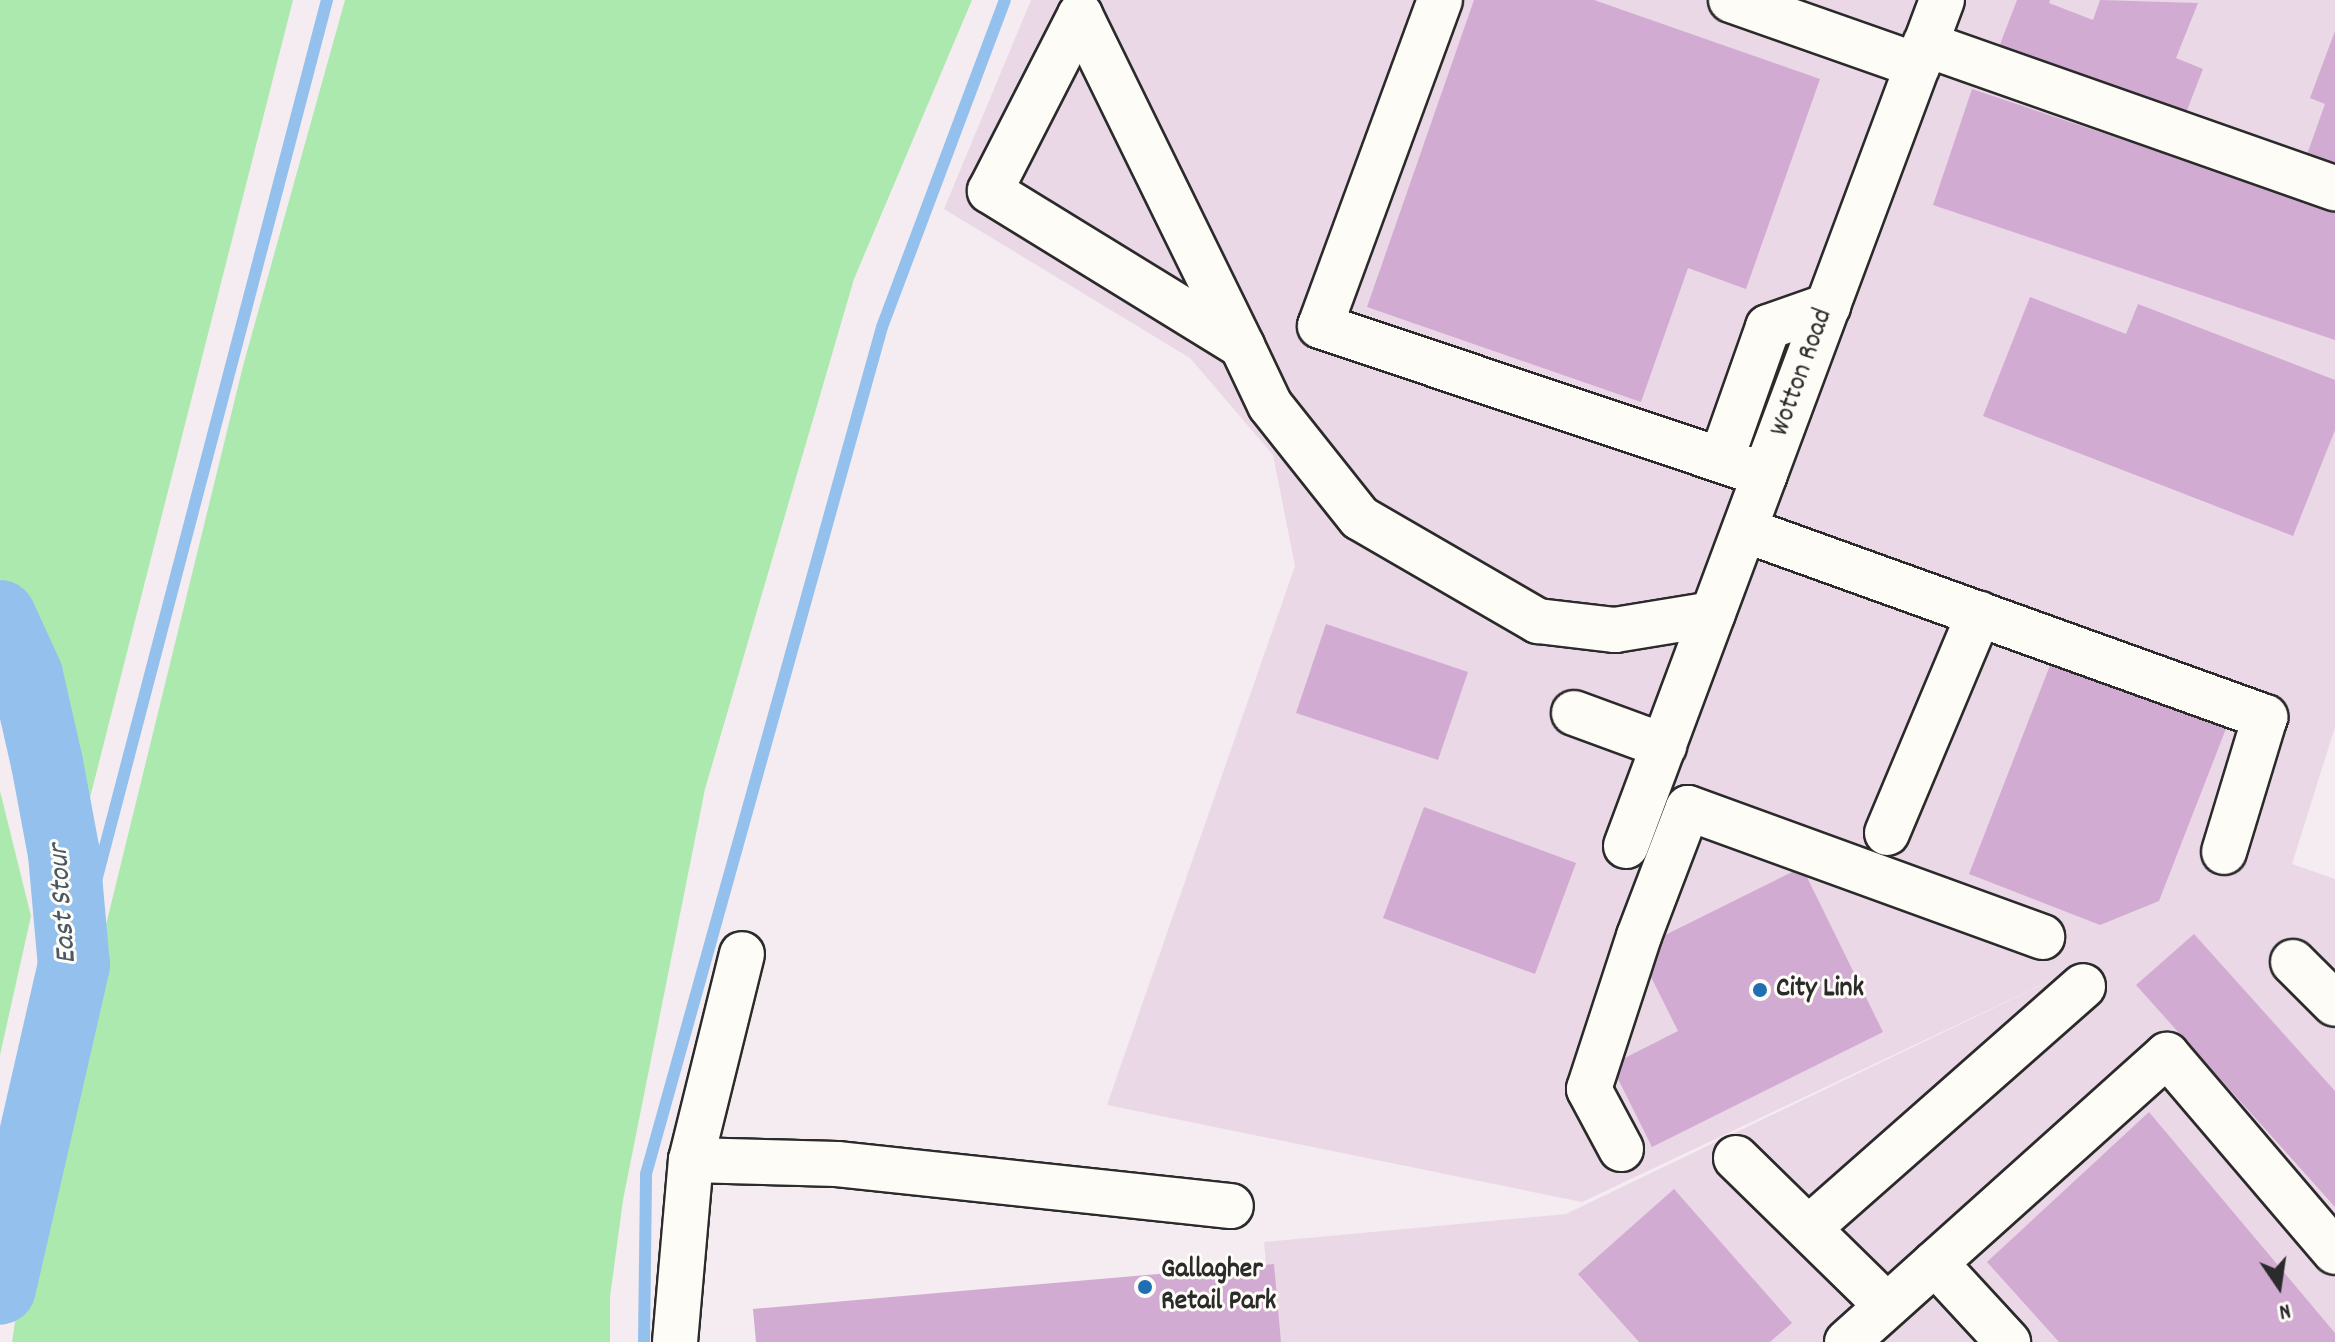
<!DOCTYPE html>
<style>
body{margin:0}
#map{position:relative;width:2335px;height:1342px;overflow:hidden;background:#f4ecf0;font-family:Dekko,sans-serif}
div>[style]{position:absolute}
[style*='--x']{left:calc(var(--x)*1px);top:calc(var(--y)*1px);width:calc(var(--w)*1px);rotate:calc(var(--a)*1deg)}
.built>*{inset:0;background:#ead8e7}
.green>*{inset:0;background:#ace9af}
.stream>*{height:12px;margin:-6px;padding:0 6px;transform-origin:6px;border-radius:6px;background:#94c0ed}
.river>*{height:72px;margin:-36px;padding:0 36px;transform-origin:36px;border-radius:36px;background:#94c0ed}
.building>*{inset:0;background:#d2abd2}
.roads{filter:drop-shadow(2px 0 #2b2b2b) drop-shadow(-2px 0 #2b2b2b) drop-shadow(0 2px #2b2b2b) drop-shadow(0 -2px #2b2b2b)}
.minor>*{height:44px;margin:-22px;padding:0 22px;transform-origin:22px;border-radius:22px;background:#fdfcf7}
.dots>*{width:22px;height:22px;translate:-50% -50%;box-sizing:border-box;border:4px solid #fdfcf7;border-radius:50%}
span{translate:-50% -50%;white-space:nowrap;text-align:center;line-height:1.15;-webkit-text-stroke:6px #fdfcf7;paint-order:stroke}
.street-label{font-size:28px;color:#2b2b2b}
.poi-label{font-size:28px;color:#2b2b2b;font-weight:700}
.left{translate:0 -50%;text-align:left}
.water-label{font-size:30px;color:#4a5865;font-style:italic}
.north{position:absolute;left:2239px;top:1246px;width:80px;height:80px;-webkit-text-stroke:6px #fdfcf7;paint-order:stroke;rotate:167deg;font-size:22px;font-weight:700;line-height:32px;text-align:center;color:#2b2b2b}
.north::after{content:'';display:block;margin:auto;width:28px;height:36px;background:#2b2b2b;clip-path:polygon(50% 0,100% 100%,50% 72%,0 100%)}
</style>
<div id="map">
<div class="built">
<i style="clip-path:polygon(1031px 0,2335px 0,2335px 727px,2292px 864px,2335px 879px,2335px 1342px,1273px 1342px,1264px 1242px,1566px 1214px,2073px 970px,1582px 1202px,1107px 1105px,1295px 566px,1273px 455px,1190px 358px,944px 209px)"></i>
</div>
<div class="green">
<i style="clip-path:polygon(0 0,293px 0,79px 841px,20px 615px,0 579px)"></i>
<i style="clip-path:polygon(345px 0,972px 0,854px 279px,705px 789px,623px 1200px,610px 1297px,610px 1342px,12px 1342px,25px 1255px,243px 366px)"></i>
<i style="clip-path:polygon(0 791px,31px 916px,0 1055px)"></i>
</div>
<div class="stream">
<i style="--x:74;--y:965;--w:998;--a:-75.31"></i>
<i style="--x:644;--y:1342;--w:168;--a:-89.3"></i>
<i style="--x:646;--y:1174;--w:879;--a:-74.43"></i>
<i style="--x:882;--y:327;--w:349;--a:-69.4"></i>
</div>
<div class="river">
<i style="--x:0;--y:616;--w:65;--a:65.4"></i>
<i style="--x:27;--y:675;--w:90;--a:77.2"></i>
<i style="--x:47;--y:763;--w:93;--a:79.4"></i>
<i style="--x:64;--y:854;--w:111;--a:84.9"></i>
<i style="--x:74;--y:965;--w:332;--a:102.9"></i>
</div>
<div class="building">
<i style="clip-path:polygon(1474px 0,1594px 0,1820px 79px,1746px 289px,1688px 268px,1641px 402px,1367px 307px)"></i>
<i style="clip-path:polygon(2017px 0,2050px 0,2049px 3px,2093px 20px,2100px 0,2198px 3px,2176px 58px,2203px 69px,2184px 118px,1999px 47px)"></i>
<i style="clip-path:polygon(2335px 31px,2335px 170px,2305px 160px,2325px 104px,2310px 98px)"></i>
<i style="clip-path:polygon(1972px 89px,2335px 211px,2335px 340px,1933px 205px)"></i>
<i style="clip-path:polygon(2030px 297px,2126px 334px,2138px 304px,2335px 380px,2335px 430px,2293px 536px,1983px 416px)"></i>
<i style="clip-path:polygon(1326px 624px,1468px 672px,1438px 760px,1296px 713px)"></i>
<i style="clip-path:polygon(2054px 655px,2229px 721px,2159px 901px,2100px 925px,1969px 874px)"></i>
<i style="clip-path:polygon(1424px 807px,1576px 863px,1535px 974px,1383px 918px)"></i>
<i style="clip-path:polygon(1802px 867px,1883px 1032px,1652px 1147px,1611px 1065px,1678px 1031px,1637px 949px)"></i>
<i style="clip-path:polygon(2194px 934px,2335px 1091px,2335px 1207px,2136px 985px)"></i>
<i style="clip-path:polygon(2149px 1112px,2335px 1333px,2335px 1342px,2059px 1342px,1987px 1262px)"></i>
<i style="clip-path:polygon(1674px 1189px,1792px 1323px,1770px 1342px,1639px 1342px,1578px 1274px)"></i>
<i style="clip-path:polygon(1274px 1264px,1281px 1342px,756px 1342px,753px 1309px)"></i>
</div>
<div class="roads">
<div class="minor">
<i style="--x:1440;--y:0;--w:347;--a:110.2"></i>
<i style="--x:1320;--y:326;--w:469;--a:18.5"></i>
<i style="--x:1731;--y:0;--w:198;--a:19.4"></i>
<i style="--x:1925;--y:44;--w:435;--a:19.4"></i>
<i style="--x:1242;--y:346;--w:296;--a:-148.4"></i>
<i style="--x:990;--y:191;--w:198;--a:-62.9"></i>
<i style="--x:1080;--y:15;--w:369;--a:63.9"></i>
<i style="--x:1242;--y:346;--w:65;--a:64.6"></i>
<i style="--x:1270;--y:405;--w:144;--a:51.5"></i>
<i style="--x:1360;--y:518;--w:206;--a:30.1"></i>
<i style="--x:1538;--y:621;--w:78;--a:6.7"></i>
<i style="--x:1615;--y:630;--w:99;--a:-9.3"></i>
<i style="--x:1721;--y:460;--w:141;--a:-70.5"></i>
<i style="--x:1768;--y:327;--w:64;--a:-19.3"></i>
<i style="--x:1745;--y:530;--w:553;--a:19.78"></i>
<i style="--x:2265;--y:717;--w:141;--a:106.9"></i>
<i style="--x:1574;--y:713;--w:96;--a:20.1"></i>
<i style="--x:1887;--y:833;--w:238;--a:-67.2"></i>
<i style="--x:1626;--y:846;--w:903;--a:-69.52"></i>
<i style="--x:2293;--y:962;--w:59;--a:45"></i>
<i style="--x:1621;--y:1149;--w:68;--a:-118.1"></i>
<i style="--x:1589;--y:1089;--w:161;--a:-71.9"></i>
<i style="--x:1639;--y:936;--w:137;--a:-69.1"></i>
<i style="--x:1688;--y:808;--w:377;--a:20"></i>
<i style="--x:1736;--y:1158;--w:211;--a:44.4"></i>
<i style="--x:691;--y:1160;--w:146;--a:1.6"></i>
<i style="--x:837;--y:1164;--w:396;--a:6.1"></i>
<i style="--x:1810;--y:1227;--w:364;--a:-41.4"></i>
<i style="--x:1935;--y:1263;--w:108;--a:47.3"></i>
<i style="--x:675;--y:1342;--w:183;--a:-85"></i>
<i style="--x:691;--y:1160;--w:212;--a:-76.1"></i>
<i style="--x:1847;--y:1342;--w:430;--a:-41.9"></i>
<i style="--x:2167;--y:1055;--w:259;--a:49.5"></i>
</div>
</div>
<div class="dots">
<i style="left:1760px;top:990px;background:#1f6fb2"></i>
<i style="left:1145px;top:1287px;background:#1f6fb2"></i>
</div>
<div class="street-label">
<span style="left:1803px;top:373px;rotate:-70deg">Wotton Road</span>
</div>
<div class="poi-label">
<span class="left" style="left:1776px;top:990px">City Link</span>
<span class="left" style="left:1161px;top:1287px">Gallagher<br>Retail Park</span>
</div>
<div class="water-label">
<span style="left:65px;top:904px;rotate:-94deg">East Stour</span>
</div>
<div class="north">N</div>
</div>
